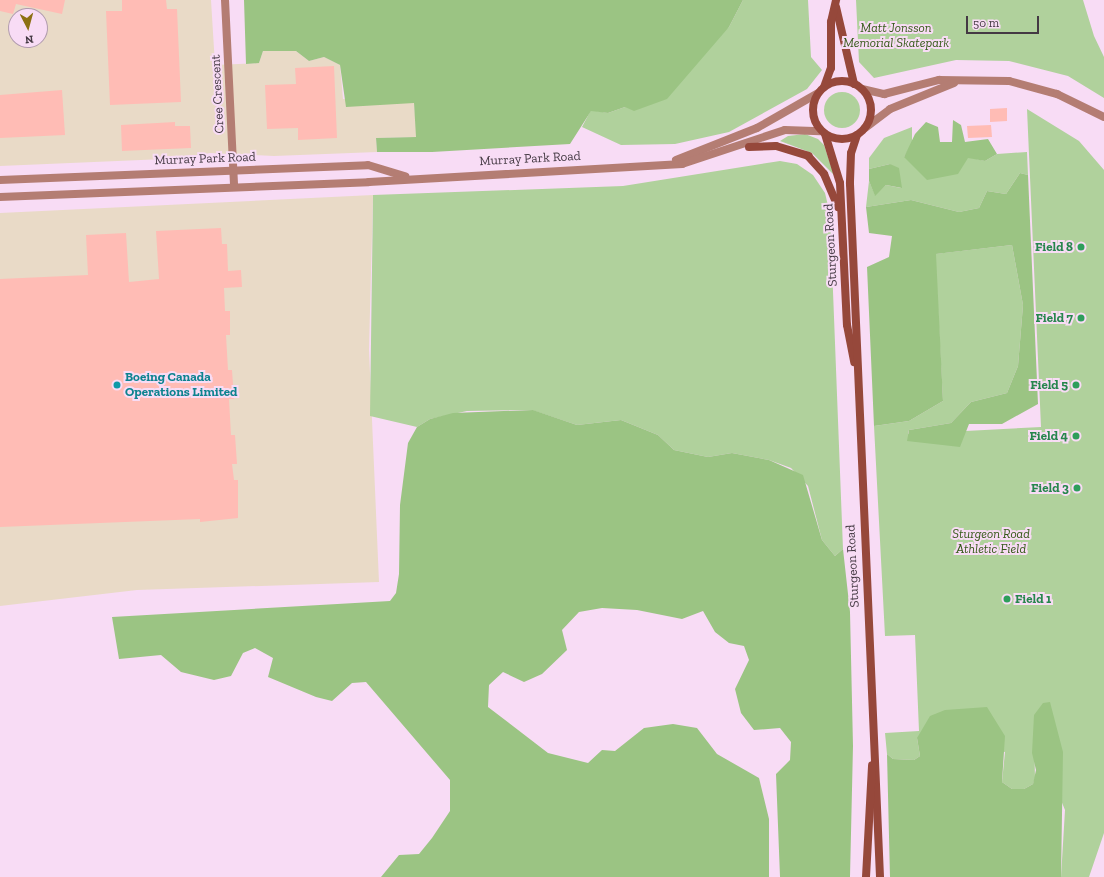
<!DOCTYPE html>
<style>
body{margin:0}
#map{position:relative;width:1104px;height:877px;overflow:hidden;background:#f8dcf5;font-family:"Zilla Slab",serif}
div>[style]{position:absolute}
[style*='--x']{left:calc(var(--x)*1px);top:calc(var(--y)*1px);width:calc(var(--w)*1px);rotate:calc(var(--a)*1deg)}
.industrial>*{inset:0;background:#e9dac7}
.green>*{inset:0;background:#b0d19c}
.round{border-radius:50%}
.forest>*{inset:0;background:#9bc483}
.building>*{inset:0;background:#ffbcb5}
.minor>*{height:8px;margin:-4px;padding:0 4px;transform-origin:4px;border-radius:4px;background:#b47d73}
.tertiary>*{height:8px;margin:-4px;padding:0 4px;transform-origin:4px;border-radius:4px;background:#b47d73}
.secondary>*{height:8px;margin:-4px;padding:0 4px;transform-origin:4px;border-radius:4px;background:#96483b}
.secondary>.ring{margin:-4px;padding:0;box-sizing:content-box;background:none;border:8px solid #96483b;border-radius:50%}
.dots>*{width:11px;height:11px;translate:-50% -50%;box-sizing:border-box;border:2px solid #f8dcf5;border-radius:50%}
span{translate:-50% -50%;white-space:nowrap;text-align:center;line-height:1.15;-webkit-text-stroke:4px #f8dcf5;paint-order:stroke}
.park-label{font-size:13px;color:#345917;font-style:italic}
.street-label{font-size:13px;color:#443943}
.leisure-label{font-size:13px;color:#27864d;font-weight:700}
.right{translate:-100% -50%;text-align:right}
.left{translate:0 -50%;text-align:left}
.culture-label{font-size:13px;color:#0d838f;font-weight:700}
.north{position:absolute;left:8px;top:8px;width:40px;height:40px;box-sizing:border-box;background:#f8dcf5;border:1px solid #b09bae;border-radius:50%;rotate:174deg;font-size:11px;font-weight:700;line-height:16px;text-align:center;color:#443943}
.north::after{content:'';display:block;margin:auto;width:14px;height:18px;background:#8d7013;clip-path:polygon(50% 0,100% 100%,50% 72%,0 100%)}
.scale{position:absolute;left:966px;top:16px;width:73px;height:18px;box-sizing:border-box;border:2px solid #443943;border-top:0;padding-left:5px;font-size:12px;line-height:14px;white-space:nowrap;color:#443943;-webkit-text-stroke:3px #f8dcf5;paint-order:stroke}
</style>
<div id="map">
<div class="industrial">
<i style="clip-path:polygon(evenodd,0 0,211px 0,215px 65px,259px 63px,263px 51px,296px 51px,309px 61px,324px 57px,340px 65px,343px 99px,414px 103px,417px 137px,376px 138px,377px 152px,274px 156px,210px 153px,188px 158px,0 166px,0 0,16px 16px,40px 16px,40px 40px,16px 40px,16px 16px)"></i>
<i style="clip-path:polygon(373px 195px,369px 350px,379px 582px,137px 590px,0 606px,0 213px)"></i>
</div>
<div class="green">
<i style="clip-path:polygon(743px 0,808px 0,811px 57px,822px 70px,807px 89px,729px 132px,675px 144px,621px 145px,582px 127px,591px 110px,608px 113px,625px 107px,729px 27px)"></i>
<i style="clip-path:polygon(856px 0,1083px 0,1094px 36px,1104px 57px,1104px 98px,1068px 76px,1009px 61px,956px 60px,874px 78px,859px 62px)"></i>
<i class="round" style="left:824px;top:92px;width:36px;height:36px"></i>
<i style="clip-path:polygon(1027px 109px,1079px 141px,1104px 170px,1104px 833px,1089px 877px,1061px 877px,1065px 810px,1034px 734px,1035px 778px,1033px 784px,1024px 789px,1012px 789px,1002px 782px,1005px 752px,917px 738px,920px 756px,914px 760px,893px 759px,887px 754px,885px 733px,919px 731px,915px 635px,885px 636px,874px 426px,909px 421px,943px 401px,935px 254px,1012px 245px,1023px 305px,1018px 366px,1007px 393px,971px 402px,951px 423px,909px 430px,908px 434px,1041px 427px)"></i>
<i style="clip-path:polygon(912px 127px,912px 143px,904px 157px,968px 157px,985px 161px,997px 154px,1027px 152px,1028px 175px,1020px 173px,1006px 194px,987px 191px,979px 208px,959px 212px,911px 200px,866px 207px,869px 181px,875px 195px,886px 185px,901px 188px,890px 164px,869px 169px,869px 158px,884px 138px)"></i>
<i style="clip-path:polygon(805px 134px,818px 139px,824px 145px,834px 175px,812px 153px,780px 141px,788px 136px)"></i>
<i style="clip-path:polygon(780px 161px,797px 164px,813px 175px,825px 193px,830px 214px,843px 549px,835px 556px,822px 540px,808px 486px,791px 468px,769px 460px,732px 453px,708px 457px,674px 450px,658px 435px,621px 420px,577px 425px,532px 410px,467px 411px,430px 419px,417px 427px,370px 416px,373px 195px,623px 186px)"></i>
</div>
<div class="forest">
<i style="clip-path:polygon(244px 0,743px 0,729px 27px,667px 99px,634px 111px,625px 107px,608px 113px,591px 111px,570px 144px,432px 152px,377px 152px,376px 138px,416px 137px,414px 103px,346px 107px,340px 65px,324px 57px,309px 61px,296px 51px,263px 51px,259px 63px,246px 64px)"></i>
<i style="clip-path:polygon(953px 120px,961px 125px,965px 142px,988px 139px,997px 154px,985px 161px,968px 158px,958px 174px,927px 180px,904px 157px,915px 134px,926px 122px,938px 127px,940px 142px,952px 142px)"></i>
<i style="clip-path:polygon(890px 164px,899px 168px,902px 188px,886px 185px,875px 196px,869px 181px,869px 169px)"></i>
<i style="clip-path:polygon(1020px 173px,1028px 175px,1038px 404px,1002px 424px,969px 424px,960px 447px,907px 441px,909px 430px,951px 423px,971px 402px,1007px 393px,1018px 366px,1023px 305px,1012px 245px,936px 254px,943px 401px,909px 421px,874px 426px,867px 267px,889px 257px,892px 236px,869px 233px,866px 207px,911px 200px,959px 212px,979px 208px,987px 191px,1006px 194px)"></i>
<i style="clip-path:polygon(533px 410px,577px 425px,621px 420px,658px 435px,674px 450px,708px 457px,732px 453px,769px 460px,803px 475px,822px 540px,835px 556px,843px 549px,850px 612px,853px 746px,850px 877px,780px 877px,776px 774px,790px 760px,791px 742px,780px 728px,754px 730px,741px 713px,735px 689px,749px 660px,744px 646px,729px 643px,715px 632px,703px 611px,682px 619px,637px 610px,602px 608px,579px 612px,562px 630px,567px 650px,542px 674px,524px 682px,503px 672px,489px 685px,488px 707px,548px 753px,588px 763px,602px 750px,615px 751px,644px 728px,673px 724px,697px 728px,717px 754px,759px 778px,769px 819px,769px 877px,381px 877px,399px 855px,419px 854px,432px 838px,450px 811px,450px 780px,366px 682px,352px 683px,332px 701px,316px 697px,268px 677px,273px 658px,255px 648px,243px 653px,231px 676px,214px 680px,181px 672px,161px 655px,119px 659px,112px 617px,390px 601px,396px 593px,399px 574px,400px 505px,408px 443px,417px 427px,430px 419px,453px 413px)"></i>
<i style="clip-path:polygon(1050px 702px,1063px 752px,1061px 877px,890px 877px,887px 754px,893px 759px,914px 760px,920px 756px,917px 738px,930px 716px,945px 710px,987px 707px,1005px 736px,1002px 782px,1012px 789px,1024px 789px,1033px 784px,1036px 770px,1032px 753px,1034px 715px,1043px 703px)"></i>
</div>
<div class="building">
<i style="clip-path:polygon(0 0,65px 0,62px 14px,16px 4px,13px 14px,0 11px)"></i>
<i style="clip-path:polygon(122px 0,166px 0,167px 9px,177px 9px,181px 102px,110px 105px,106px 11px,122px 11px)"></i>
<i style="clip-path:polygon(334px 66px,337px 138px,298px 140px,298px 128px,267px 129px,265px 85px,296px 84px,295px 68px)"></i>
<i style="clip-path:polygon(62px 90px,65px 135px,0 138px,0 95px)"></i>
<i style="clip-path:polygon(1007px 108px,1007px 121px,990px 122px,990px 109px)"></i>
<i style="clip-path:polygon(175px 122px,175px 126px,190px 126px,191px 148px,122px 151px,121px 125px)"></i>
<i style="clip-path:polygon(991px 125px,992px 137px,968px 138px,967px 126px)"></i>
<i style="clip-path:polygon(221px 228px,222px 244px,227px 244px,228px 271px,241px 270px,242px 287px,224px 288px,225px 311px,230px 311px,230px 335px,226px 335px,228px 370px,232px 370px,234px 399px,229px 399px,231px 435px,235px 435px,237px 464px,232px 464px,234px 480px,238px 480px,238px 518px,200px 522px,200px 519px,0 527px,0 279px,88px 275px,86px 235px,126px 233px,129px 282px,159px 279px,156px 231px)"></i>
</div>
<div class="minor">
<i style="--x:225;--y:0;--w:187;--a:87.2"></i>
</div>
<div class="tertiary">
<i style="--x:862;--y:89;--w:23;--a:13"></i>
<i style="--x:884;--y:94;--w:57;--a:-14.3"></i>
<i style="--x:939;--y:80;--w:70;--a:0.8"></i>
<i style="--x:1009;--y:81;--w:50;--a:15.2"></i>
<i style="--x:1057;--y:94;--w:52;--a:26.1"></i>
<i style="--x:865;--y:128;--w:31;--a:-37"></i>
<i style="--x:890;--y:109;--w:69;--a:-22.1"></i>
<i style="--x:676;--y:160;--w:87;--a:-21.6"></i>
<i style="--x:757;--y:128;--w:70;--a:-29.8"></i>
<i style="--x:0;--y:180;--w:368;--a:-2.3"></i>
<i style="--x:368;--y:165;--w:39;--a:17"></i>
<i style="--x:0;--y:197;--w:369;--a:-2.3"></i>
<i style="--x:369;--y:182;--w:314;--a:-3.3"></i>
<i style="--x:682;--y:164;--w:108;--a:-18.3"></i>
<i style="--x:785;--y:130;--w:36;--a:2"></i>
</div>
<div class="secondary">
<i style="--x:836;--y:7;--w:79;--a:76.8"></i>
<i class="ring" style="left:813px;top:81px;width:50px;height:50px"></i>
<i style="--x:824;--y:87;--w:20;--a:-70"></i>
<i style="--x:831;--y:68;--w:46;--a:-90"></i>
<i style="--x:831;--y:22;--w:23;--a:-77"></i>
<i style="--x:825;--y:134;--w:51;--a:73"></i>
<i style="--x:840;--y:183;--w:142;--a:87.2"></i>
<i style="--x:847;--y:325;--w:38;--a:79"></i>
<i style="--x:857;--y:135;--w:19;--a:108"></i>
<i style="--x:851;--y:153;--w:31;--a:92"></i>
<i style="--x:850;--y:184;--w:694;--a:87.52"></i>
<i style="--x:749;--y:147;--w:27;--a:-2"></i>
<i style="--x:776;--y:146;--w:34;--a:17"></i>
<i style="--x:808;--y:156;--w:24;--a:48"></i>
<i style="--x:824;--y:174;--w:36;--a:67"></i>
<i style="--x:866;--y:877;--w:112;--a:-86.9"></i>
</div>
<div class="dots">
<i style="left:1081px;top:247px;background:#2e9e5b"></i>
<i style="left:1081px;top:318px;background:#2e9e5b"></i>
<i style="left:117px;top:385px;background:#0f9aa8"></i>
<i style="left:1076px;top:385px;background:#2e9e5b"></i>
<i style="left:1076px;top:436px;background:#2e9e5b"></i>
<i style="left:1077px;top:488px;background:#2e9e5b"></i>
<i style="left:1007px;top:599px;background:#2e9e5b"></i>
</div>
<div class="park-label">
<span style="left:896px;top:36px">Matt Jonsson<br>Memorial Skatepark</span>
<span style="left:991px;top:542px">Sturgeon Road<br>Athletic Field</span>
</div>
<div class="street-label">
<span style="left:218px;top:94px;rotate:-93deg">Cree Crescent</span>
<span style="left:205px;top:159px;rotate:-2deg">Murray Park Road</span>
<span style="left:530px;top:159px;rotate:-3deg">Murray Park Road</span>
<span style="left:831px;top:245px;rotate:-93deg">Sturgeon Road</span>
<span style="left:853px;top:566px;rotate:-93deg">Sturgeon Road</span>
</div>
<div class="leisure-label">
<span class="right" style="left:1073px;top:247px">Field 8</span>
<span class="right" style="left:1073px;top:318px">Field 7</span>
<span class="right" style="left:1068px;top:385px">Field 5</span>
<span class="right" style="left:1068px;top:436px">Field 4</span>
<span class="right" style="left:1069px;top:488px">Field 3</span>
<span class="left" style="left:1015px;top:599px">Field 1</span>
</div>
<div class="culture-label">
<span class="left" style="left:125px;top:385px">Boeing Canada<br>Operations Limited</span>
</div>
<div class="north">N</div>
<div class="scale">50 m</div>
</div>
